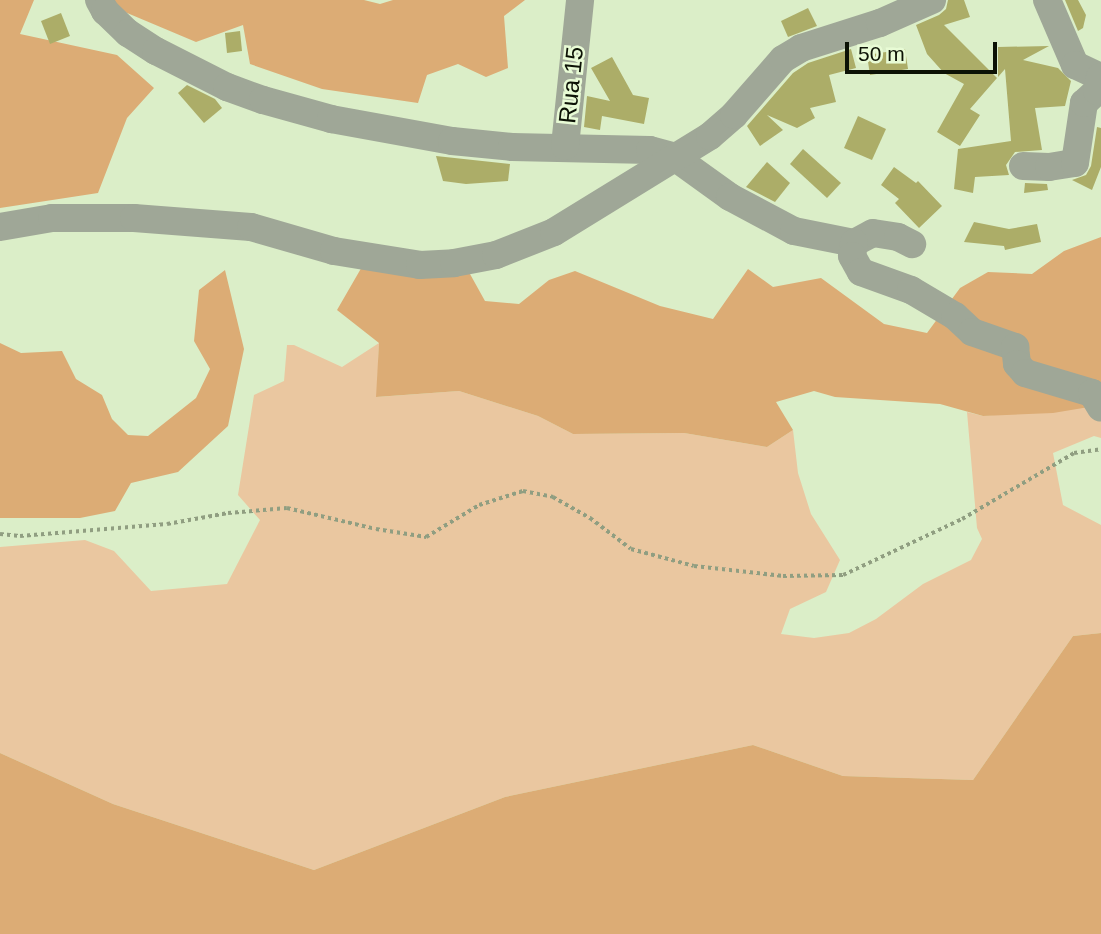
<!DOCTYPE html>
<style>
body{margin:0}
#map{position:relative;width:1101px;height:934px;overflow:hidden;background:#dbeec8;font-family:Arial,sans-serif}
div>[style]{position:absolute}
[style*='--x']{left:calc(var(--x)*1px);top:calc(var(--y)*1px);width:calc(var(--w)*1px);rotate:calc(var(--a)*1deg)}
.green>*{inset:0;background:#eac7a0}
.forest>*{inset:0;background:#dcac75}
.building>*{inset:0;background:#acad68}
.path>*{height:3.5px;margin-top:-1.75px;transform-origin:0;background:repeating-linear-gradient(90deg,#909e81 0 3.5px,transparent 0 7px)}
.minor>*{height:28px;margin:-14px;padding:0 14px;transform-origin:14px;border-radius:14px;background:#9fa797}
span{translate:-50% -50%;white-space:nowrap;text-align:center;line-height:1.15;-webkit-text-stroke:5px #e8fbd5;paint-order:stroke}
.street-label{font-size:24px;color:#0c1205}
.scale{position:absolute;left:845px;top:42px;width:152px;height:32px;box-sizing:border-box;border:4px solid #0c1205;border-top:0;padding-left:9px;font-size:21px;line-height:24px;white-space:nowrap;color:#0c1205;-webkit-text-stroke:5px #e8fbd5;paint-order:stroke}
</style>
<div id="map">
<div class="green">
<i style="clip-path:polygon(379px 343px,377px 397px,459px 391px,538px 416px,573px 434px,684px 433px,767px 447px,793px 430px,798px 473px,811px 514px,840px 560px,826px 592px,790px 609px,781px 634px,814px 638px,849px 633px,876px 619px,923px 584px,971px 560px,982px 539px,977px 528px,967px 412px,983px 416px,1101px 405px,1101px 438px,1094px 436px,1053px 453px,1063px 505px,1101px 525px,1101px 633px,1073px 636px,973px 780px,843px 776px,753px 745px,505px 797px,314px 870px,113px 804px,0 753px,0 547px,85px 540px,114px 551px,151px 591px,227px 584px,260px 520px,238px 495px,254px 395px,284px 381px,287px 345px,294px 345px,342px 367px)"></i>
</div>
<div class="forest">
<i style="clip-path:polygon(0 0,34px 0,20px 34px,117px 55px,154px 88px,127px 118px,98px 193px,0 208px)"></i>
<i style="clip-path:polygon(114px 0,364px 0,380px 4px,393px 0,525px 0,504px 16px,508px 68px,486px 77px,458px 64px,427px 75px,418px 103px,322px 89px,250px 64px,243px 25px,196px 42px,120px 10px)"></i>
<i style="clip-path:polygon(1101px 237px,1101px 405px,1053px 413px,983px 416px,940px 404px,835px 397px,814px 391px,776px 402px,793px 430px,767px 447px,684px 433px,573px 434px,538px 416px,459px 391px,376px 397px,379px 343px,337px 310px,363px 265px,465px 265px,485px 301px,519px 304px,549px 280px,575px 271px,660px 306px,713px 319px,748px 269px,773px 287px,821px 278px,884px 324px,927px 333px,960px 288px,988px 272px,1032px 274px,1064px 251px)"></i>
<i style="clip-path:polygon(225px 270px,244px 349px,228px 426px,178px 472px,131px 483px,115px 511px,80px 518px,0 518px,0 343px,21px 353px,62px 351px,76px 379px,102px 395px,112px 419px,128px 435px,148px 436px,196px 398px,210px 369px,194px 341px,199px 290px)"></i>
<i style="clip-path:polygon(1101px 633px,1101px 934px,0 934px,0 753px,113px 804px,314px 870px,505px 797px,753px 745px,843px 776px,973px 780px,1073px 636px)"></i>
</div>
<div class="building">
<i style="clip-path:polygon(948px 0,964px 0,970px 17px,944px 25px,997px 78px,970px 109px,980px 115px,960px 146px,937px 132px,964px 84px,944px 73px,927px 54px,916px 25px,939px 15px,946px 9px)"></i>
<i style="clip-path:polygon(1065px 0,1078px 0,1086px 15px,1083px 28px,1078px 31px)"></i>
<i style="clip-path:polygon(808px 8px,817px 26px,788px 37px,781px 21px)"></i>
<i style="clip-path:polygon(61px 13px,70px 36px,50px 44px,41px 21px)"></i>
<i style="clip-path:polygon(240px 31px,242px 51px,227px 53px,225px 33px)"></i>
<i style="clip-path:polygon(1049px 46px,1023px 60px,1058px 68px,1071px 81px,1065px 106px,1035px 108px,1042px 150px,1015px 152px,1006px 165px,1009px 175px,975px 177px,973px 193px,954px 189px,958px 149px,1011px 141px,1005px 69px,998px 77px,998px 47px)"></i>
<i style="clip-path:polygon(851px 49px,856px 68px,829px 75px,836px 102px,810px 108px,815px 118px,797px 128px,767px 115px,783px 130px,760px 146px,747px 126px,793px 73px,808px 63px)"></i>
<i style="clip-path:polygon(905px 49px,908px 69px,870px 75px,867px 55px)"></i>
<i style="clip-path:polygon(612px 57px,633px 95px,649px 98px,644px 124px,602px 116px,600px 130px,584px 127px,587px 96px,610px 101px,591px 68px)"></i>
<i style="clip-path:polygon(187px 85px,215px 99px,222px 108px,204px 123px,178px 93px)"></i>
<i style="clip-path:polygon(858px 116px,886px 129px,872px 160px,844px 148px)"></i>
<i style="clip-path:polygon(1097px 127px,1101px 128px,1101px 167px,1092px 190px,1072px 180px,1086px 175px,1091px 166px)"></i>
<i style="clip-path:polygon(803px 149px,841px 183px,827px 198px,790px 164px)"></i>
<i style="clip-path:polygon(436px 156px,510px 164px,508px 181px,466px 184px,443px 181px)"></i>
<i style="clip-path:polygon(767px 162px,790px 183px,775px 202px,746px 187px)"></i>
<i style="clip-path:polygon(894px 167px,916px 183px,918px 181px,942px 206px,919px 228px,895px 203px,899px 199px,881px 185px)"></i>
<i style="clip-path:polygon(1025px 183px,1047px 184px,1048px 190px,1024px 193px)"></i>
<i style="clip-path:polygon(974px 222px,1009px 229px,1037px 224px,1041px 242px,1005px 250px,1004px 246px,964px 242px)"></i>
</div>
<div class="path">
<i style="--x:0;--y:534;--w:20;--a:6"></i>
<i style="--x:20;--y:536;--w:147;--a:-4.7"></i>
<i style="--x:167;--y:524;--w:62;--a:-10.2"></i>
<i style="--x:228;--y:513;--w:59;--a:-4.8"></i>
<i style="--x:287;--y:508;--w:91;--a:13.3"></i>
<i style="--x:376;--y:529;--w:51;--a:9.1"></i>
<i style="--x:426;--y:537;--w:62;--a:-31.1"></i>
<i style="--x:479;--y:505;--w:46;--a:-17.7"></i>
<i style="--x:523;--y:491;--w:31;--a:11"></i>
<i style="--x:553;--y:497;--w:43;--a:29.6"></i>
<i style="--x:590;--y:518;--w:51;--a:37.1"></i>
<i style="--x:631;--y:549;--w:65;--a:15.1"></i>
<i style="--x:694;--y:566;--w:90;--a:6.4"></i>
<i style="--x:783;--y:576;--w:60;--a:-1"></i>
<i style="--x:843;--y:575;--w:132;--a:-25.2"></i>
<i style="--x:962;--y:519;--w:130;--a:-30.5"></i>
<i style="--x:1074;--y:453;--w:27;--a:-8"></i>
</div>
<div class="minor">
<i style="--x:99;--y:0;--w:13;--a:61"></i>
<i style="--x:105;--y:11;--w:32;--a:44"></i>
<i style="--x:128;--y:33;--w:33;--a:33"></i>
<i style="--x:156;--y:51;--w:80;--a:26.9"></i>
<i style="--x:227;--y:87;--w:38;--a:20"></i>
<i style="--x:263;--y:100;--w:71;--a:15.6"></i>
<i style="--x:331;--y:119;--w:123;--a:10.3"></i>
<i style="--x:452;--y:141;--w:60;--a:5.7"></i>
<i style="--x:512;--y:147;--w:138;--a:1.2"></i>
<i style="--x:650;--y:150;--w:24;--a:15"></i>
<i style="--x:673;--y:156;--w:70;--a:35.7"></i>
<i style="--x:730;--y:197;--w:72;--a:28"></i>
<i style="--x:794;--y:231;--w:61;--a:11.3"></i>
<i style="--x:854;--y:243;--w:21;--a:-28"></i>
<i style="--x:873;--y:233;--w:25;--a:9"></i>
<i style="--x:898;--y:237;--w:16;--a:27"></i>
<i style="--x:1047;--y:0;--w:71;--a:66.7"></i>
<i style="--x:1075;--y:65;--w:29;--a:25"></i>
<i style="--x:565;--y:146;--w:147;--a:-84.1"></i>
<i style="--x:1023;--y:166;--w:26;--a:2"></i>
<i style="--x:1049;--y:167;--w:26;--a:-9"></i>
<i style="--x:1075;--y:163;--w:61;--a:-81.5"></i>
<i style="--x:1084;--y:103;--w:18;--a:-43"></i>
<i style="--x:1097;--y:91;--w:14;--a:-78"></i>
<i style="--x:0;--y:227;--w:53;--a:-9.8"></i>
<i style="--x:52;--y:218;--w:82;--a:0"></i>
<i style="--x:134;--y:218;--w:117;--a:4.4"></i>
<i style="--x:251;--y:227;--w:86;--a:16.1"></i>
<i style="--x:334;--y:251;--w:87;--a:9.2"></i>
<i style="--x:420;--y:265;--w:34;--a:-3"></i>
<i style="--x:454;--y:263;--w:43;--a:-10.8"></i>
<i style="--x:496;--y:255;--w:62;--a:-21.6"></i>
<i style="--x:554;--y:232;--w:183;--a:-31.6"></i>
<i style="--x:710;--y:136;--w:32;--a:-41"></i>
<i style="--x:734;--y:115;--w:74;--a:-48.8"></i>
<i style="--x:783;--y:59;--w:21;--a:-31"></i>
<i style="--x:801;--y:48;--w:83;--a:-17.6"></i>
<i style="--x:880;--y:23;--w:57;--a:-23.9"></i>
<i style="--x:854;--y:243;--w:13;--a:99"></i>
<i style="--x:852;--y:256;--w:18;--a:61"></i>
<i style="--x:861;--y:272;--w:53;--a:19.8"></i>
<i style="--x:911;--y:290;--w:51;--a:30.6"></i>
<i style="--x:955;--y:316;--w:23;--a:43"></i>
<i style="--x:972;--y:332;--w:46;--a:19.2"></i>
<i style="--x:1015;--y:347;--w:17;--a:83"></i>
<i style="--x:1017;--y:364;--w:12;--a:48"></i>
<i style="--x:1025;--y:373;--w:70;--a:16.6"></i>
<i style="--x:1092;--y:393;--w:17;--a:59"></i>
</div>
<div class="street-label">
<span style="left:571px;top:85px;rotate:-84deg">Rua 15</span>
</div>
<div class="scale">50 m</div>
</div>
